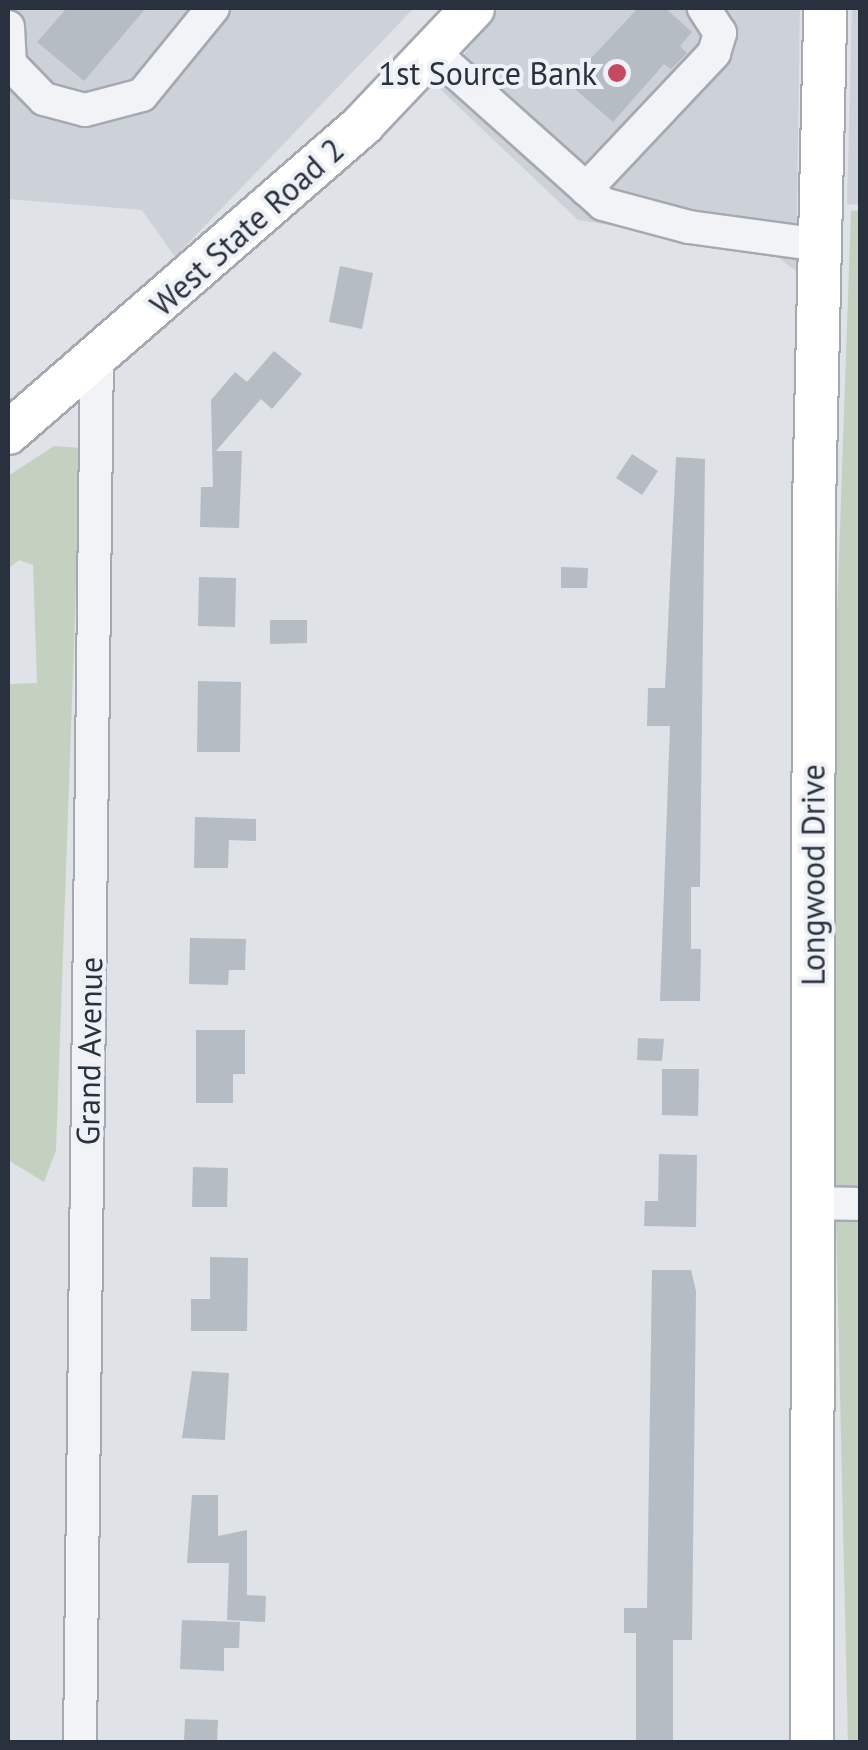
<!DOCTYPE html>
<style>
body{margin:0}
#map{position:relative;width:868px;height:1750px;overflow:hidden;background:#dfe2e7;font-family:"PT Sans",sans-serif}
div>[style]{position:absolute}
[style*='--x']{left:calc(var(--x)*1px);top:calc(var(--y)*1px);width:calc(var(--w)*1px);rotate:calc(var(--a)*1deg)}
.built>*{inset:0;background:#cdd2d9}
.green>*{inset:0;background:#c5d1c0}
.building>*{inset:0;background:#b6bcc4}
.roads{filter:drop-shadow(2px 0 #a5a9b1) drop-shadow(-2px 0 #a5a9b1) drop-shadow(0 2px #a5a9b1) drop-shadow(0 -2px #a5a9b1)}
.minor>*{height:32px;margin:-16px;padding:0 16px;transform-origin:16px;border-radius:16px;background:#f1f3f6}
.major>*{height:42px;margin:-21px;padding:0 21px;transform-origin:21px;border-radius:21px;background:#fff}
.dots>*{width:28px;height:28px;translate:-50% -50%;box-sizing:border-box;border:5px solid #eef1f5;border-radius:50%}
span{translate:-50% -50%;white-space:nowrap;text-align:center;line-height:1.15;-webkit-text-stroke:8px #eef1f5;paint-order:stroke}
.poi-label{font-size:32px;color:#29313e}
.right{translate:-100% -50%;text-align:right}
.street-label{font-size:32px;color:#29313e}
.frame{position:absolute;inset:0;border:10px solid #29313e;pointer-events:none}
</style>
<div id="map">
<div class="built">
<i style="clip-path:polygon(8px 8px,414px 8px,175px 257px,142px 210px,8px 199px)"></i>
<i style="clip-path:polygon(499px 8px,800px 8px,796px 271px,770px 251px,578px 220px,439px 88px)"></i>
<i style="clip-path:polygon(852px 8px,860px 8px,860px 205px,847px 204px)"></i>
</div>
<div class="green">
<i style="clip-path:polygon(860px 210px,860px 1742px,848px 1742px,828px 873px,851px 211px)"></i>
<i style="clip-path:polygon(54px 446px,81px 448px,56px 1150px,44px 1182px,8px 1160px,8px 684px,37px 683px,33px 565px,19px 560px,8px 569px,8px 476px)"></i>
</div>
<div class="building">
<i style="clip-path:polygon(67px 8px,146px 8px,84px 81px,37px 42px)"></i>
<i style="clip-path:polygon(638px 8px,665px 8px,692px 32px,680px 46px,687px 53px,671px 69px,664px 64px,613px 122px,568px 83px)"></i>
<i style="clip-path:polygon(340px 266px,373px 273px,362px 329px,329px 322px)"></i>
<i style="clip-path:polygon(274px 351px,302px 374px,272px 409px,261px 399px,216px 451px,242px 451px,239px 528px,200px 527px,201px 487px,213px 487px,211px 400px,235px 372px,247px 382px)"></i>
<i style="clip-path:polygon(632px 454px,658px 471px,642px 495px,616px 478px)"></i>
<i style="clip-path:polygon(676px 457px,705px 459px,700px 887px,691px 887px,691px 949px,701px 949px,700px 1001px,660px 1001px,670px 726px,647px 726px,648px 688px,665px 688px)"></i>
<i style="clip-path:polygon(561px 567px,588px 568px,587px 588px,561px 588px)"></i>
<i style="clip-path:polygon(199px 577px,236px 578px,235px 627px,198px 626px)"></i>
<i style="clip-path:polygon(270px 620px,307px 620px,307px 643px,270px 644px)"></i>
<i style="clip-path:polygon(198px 681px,241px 682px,240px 752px,197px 752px)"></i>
<i style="clip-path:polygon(195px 817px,256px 819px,256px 841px,229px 840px,228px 868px,194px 868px)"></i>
<i style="clip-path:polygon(190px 938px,246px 939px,245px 970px,229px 970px,228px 985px,189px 984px)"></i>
<i style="clip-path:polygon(196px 1030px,245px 1030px,245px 1074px,233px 1074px,233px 1103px,196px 1103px)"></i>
<i style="clip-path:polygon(638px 1038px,664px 1039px,662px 1061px,637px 1060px)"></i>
<i style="clip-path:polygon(662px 1069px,699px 1069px,698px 1116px,662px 1115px)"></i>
<i style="clip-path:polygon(659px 1154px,697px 1155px,696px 1227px,644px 1226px,645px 1201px,658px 1201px)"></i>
<i style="clip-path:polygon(193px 1167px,228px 1168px,227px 1207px,192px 1207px)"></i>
<i style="clip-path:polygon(210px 1257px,248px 1258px,247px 1331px,191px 1331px,191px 1299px,210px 1299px)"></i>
<i style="clip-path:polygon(652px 1270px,691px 1270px,696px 1291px,692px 1640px,673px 1640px,673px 1742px,636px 1742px,636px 1633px,624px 1633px,624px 1608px,647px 1608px)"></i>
<i style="clip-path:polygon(192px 1371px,229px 1373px,225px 1440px,182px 1438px)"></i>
<i style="clip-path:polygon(192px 1495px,218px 1495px,218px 1536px,247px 1530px,247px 1595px,266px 1596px,265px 1622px,227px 1620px,229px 1563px,187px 1563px)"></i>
<i style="clip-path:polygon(182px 1620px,240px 1622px,239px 1648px,224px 1648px,224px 1671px,180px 1669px)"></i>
<i style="clip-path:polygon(185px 1719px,218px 1720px,217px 1742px,184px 1742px)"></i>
</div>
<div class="roads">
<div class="minor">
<i style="--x:8;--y:27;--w:37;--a:87"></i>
<i style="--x:10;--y:64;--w:49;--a:45.8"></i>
<i style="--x:44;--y:99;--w:42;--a:15"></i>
<i style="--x:85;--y:110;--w:59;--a:-14.7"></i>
<i style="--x:142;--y:95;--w:112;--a:-50.8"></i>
<i style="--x:432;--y:51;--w:229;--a:41.8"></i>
<i style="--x:603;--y:204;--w:89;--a:15"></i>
<i style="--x:689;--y:227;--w:132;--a:7.8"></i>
<i style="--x:586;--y:189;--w:187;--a:-46.7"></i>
<i style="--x:714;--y:53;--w:21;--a:-73"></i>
<i style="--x:720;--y:33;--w:30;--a:-123"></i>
<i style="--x:811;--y:1203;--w:49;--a:1.2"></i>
<i style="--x:80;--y:1742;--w:1383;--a:-89.3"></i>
</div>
<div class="major">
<i style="--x:8;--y:433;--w:471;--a:-41"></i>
<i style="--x:363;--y:124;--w:160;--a:-46.5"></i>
<i style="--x:812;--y:1742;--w:1236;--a:-89.91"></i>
<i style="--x:814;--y:506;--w:498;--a:-88.7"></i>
</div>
</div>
<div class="dots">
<i style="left:617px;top:73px;background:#c74961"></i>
</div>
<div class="poi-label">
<span class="right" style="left:597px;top:73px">1st Source Bank</span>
</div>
<div class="street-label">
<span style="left:247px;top:227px;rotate:-42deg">West State Road 2</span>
<span style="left:813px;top:875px;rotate:-90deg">Longwood Drive</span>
<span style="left:89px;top:1051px;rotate:-89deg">Grand Avenue</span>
</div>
<div class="frame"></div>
</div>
